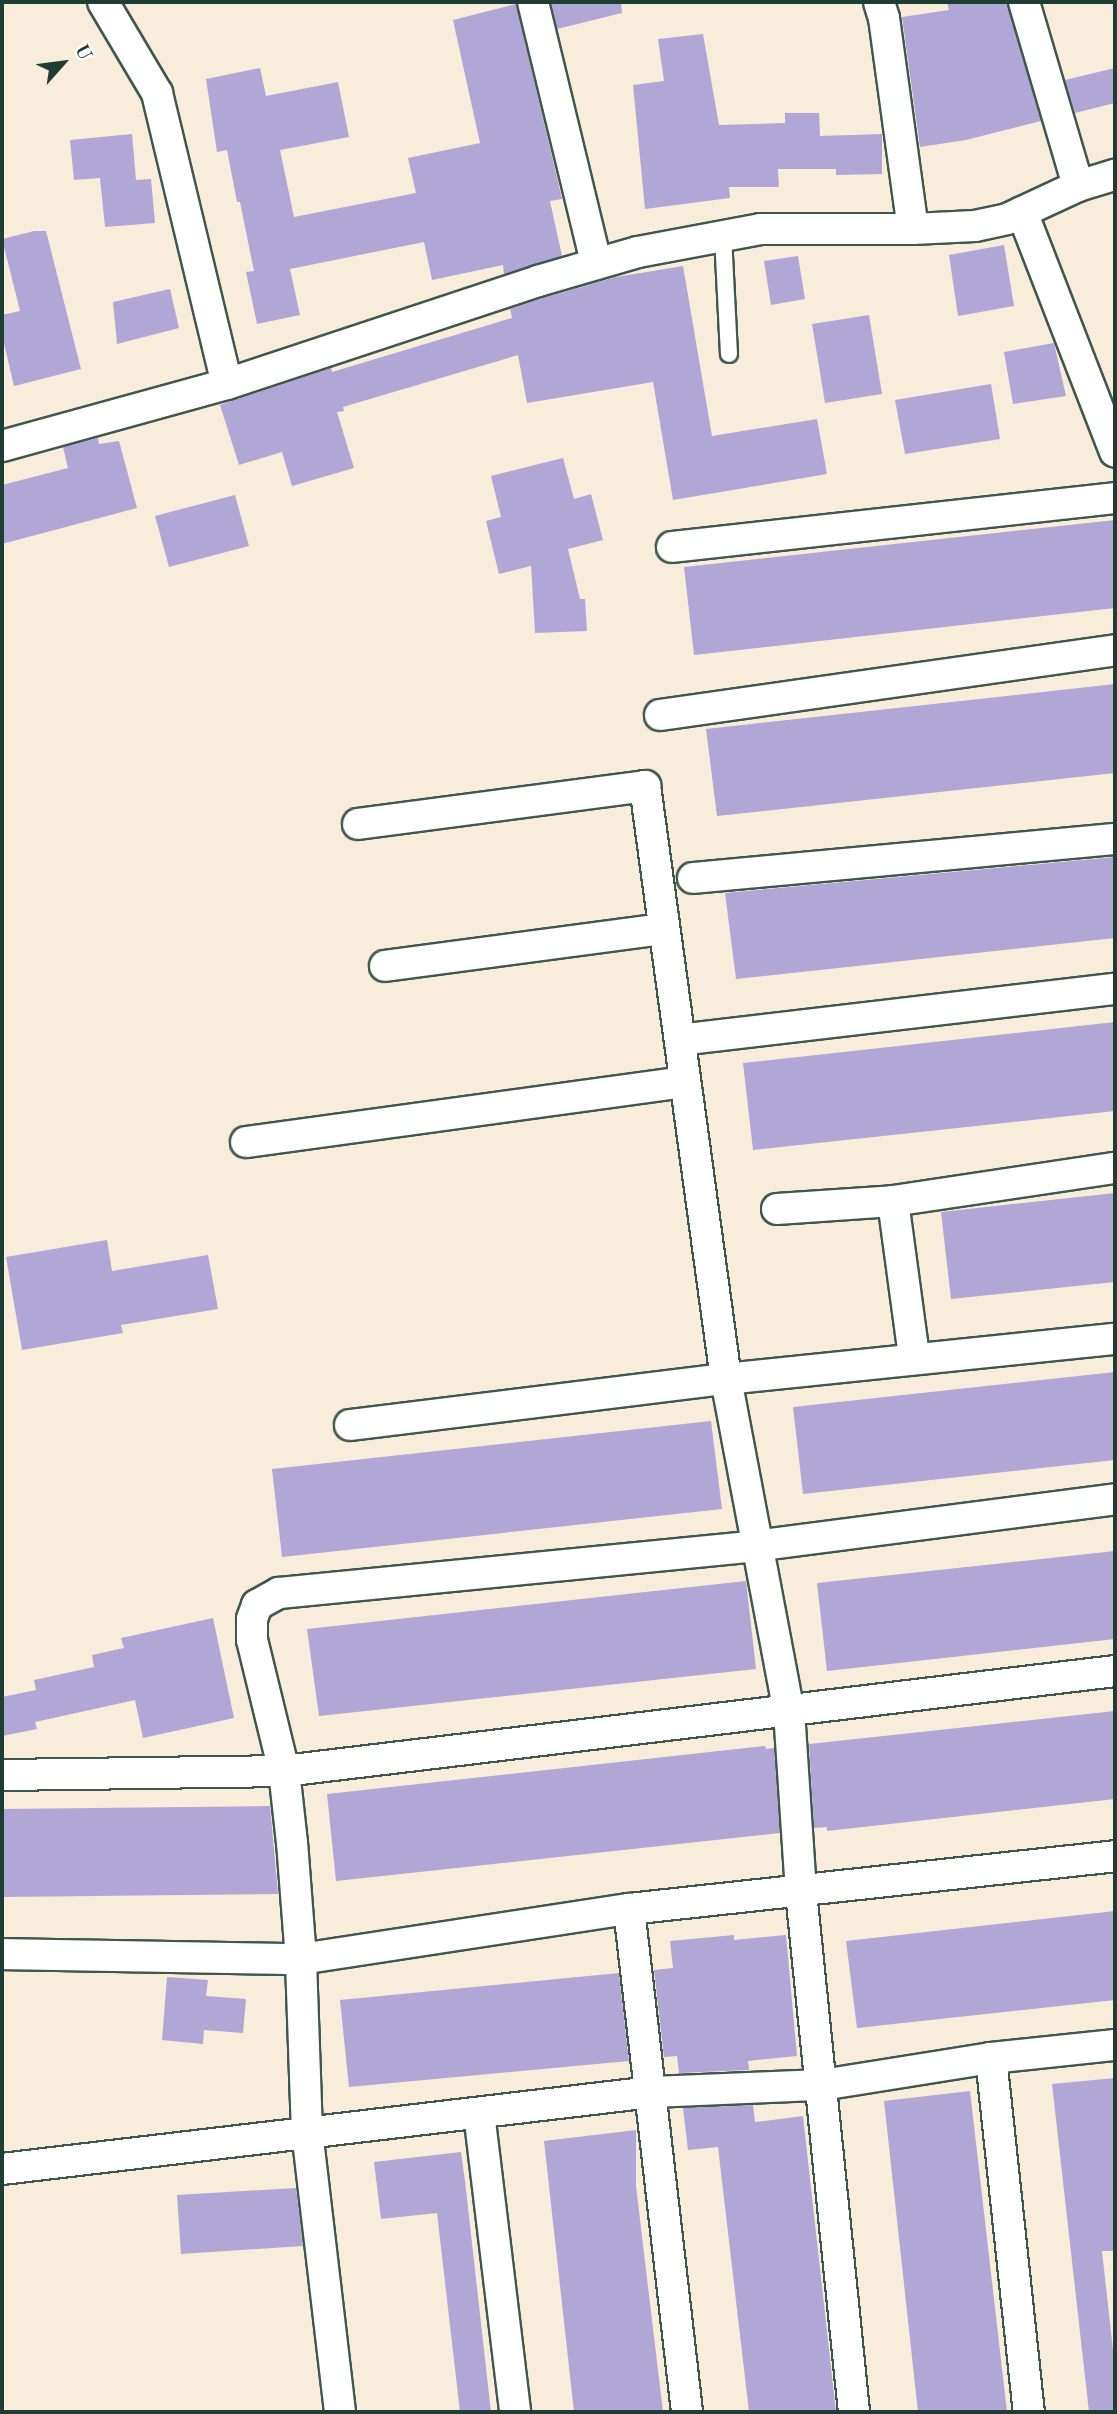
<!DOCTYPE html>
<style>
body{margin:0}
#map{position:relative;width:1117px;height:2414px;overflow:hidden;background:#f8ecdb;font-family:"Old Standard TT",serif}
div>[style]{position:absolute}
[style*='--x']{left:calc(var(--x)*1px);top:calc(var(--y)*1px);width:calc(var(--w)*1px);rotate:calc(var(--a)*1deg)}
.building>*{inset:0;background:#b1a7d7}
.roads{filter:drop-shadow(2px 0 #40574d) drop-shadow(-2px 0 #40574d) drop-shadow(0 2px #40574d) drop-shadow(0 -2px #40574d)}
.lane>*{height:16px;margin:-8px;padding:0 8px;transform-origin:8px;border-radius:8px;background:#fff}
.street>*{height:30px;margin:-15px;padding:0 15px;transform-origin:15px;border-radius:15px;background:#fff}
span{translate:-50% -50%;white-space:nowrap;text-align:center;line-height:1.15;-webkit-text-stroke:6px #fff;paint-order:stroke}
.frame{position:absolute;inset:0;border:4px solid #1f3d34;pointer-events:none}
.north{position:absolute;left:28px;top:28px;width:70px;height:70px;-webkit-text-stroke:5px #fff;paint-order:stroke;rotate:62deg;font-size:19px;font-weight:700;line-height:28px;text-align:center;color:#1f3d34}
.north::after{content:'';display:block;margin:auto;width:24px;height:32px;background:#1f3d34;clip-path:polygon(50% 0,100% 100%,50% 72%,0 100%)}
</style>
<div id="map">
<div class="building">
<i style="clip-path:polygon(551px 2px,621px 2px,622px 13px,557px 29px)"></i>
<i style="clip-path:polygon(947px 2px,1007px 2px,1041px 121px,966px 140px,920px 147px,902px 17px,949px 10px)"></i>
<i style="clip-path:polygon(516px 4px,562px 199px,550px 201px,562px 256px,504px 274px,503px 265px,432px 280px,424px 242px,290px 269px,300px 315px,257px 324px,246px 272px,254px 271px,240px 202px,237px 202px,227px 150px,217px 152px,206px 79px,260px 68px,266px 96px,338px 82px,349px 137px,280px 150px,294px 217px,416px 193px,408px 158px,480px 143px,453px 20px)"></i>
<i style="clip-path:polygon(703px 34px,719px 125px,785px 123px,785px 113px,819px 113px,820px 136px,882px 134px,882px 174px,836px 175px,836px 169px,778px 169px,779px 187px,729px 187px,730px 198px,645px 209px,633px 85px,664px 81px,658px 39px)"></i>
<i style="clip-path:polygon(1115px 68px,1115px 103px,1075px 113px,1065px 80px)"></i>
<i style="clip-path:polygon(132px 134px,136px 180px,151px 179px,155px 223px,105px 227px,100px 178px,74px 180px,70px 140px)"></i>
<i style="clip-path:polygon(34px 231px,46px 231px,81px 369px,14px 386px,2px 335px,2px 315px,20px 311px,2px 239px)"></i>
<i style="clip-path:polygon(1004px 245px,1014px 306px,958px 316px,949px 255px)"></i>
<i style="clip-path:polygon(798px 256px,805px 299px,771px 305px,764px 261px)"></i>
<i style="clip-path:polygon(683px 266px,712px 436px,817px 419px,827px 474px,673px 500px,653px 382px,527px 403px,518px 355px,343px 407px,344px 411px,337px 412px,354px 468px,292px 486px,282px 452px,239px 465px,220px 405px,331px 368px,332px 372px,512px 318px,510px 309px,543px 298px,616px 277px)"></i>
<i style="clip-path:polygon(170px 289px,179px 328px,117px 344px,113px 302px)"></i>
<i style="clip-path:polygon(869px 315px,882px 394px,825px 403px,812px 324px)"></i>
<i style="clip-path:polygon(1054px 343px,1066px 396px,1013px 404px,1004px 352px)"></i>
<i style="clip-path:polygon(991px 384px,1000px 439px,905px 454px,895px 400px)"></i>
<i style="clip-path:polygon(98px 438px,99px 444px,119px 441px,137px 508px,2px 544px,2px 485px,68px 468px,63px 447px)"></i>
<i style="clip-path:polygon(563px 458px,574px 499px,591px 494px,603px 540px,568px 549px,580px 599px,585px 599px,587px 631px,535px 633px,531px 566px,499px 574px,486px 521px,501px 517px,491px 476px)"></i>
<i style="clip-path:polygon(235px 495px,249px 546px,169px 567px,155px 516px)"></i>
<i style="clip-path:polygon(1115px 520px,1115px 608px,694px 655px,684px 567px)"></i>
<i style="clip-path:polygon(1115px 684px,1115px 773px,717px 816px,706px 729px)"></i>
<i style="clip-path:polygon(1115px 857px,1115px 938px,736px 979px,725px 893px)"></i>
<i style="clip-path:polygon(1115px 1022px,1115px 1111px,753px 1150px,743px 1063px)"></i>
<i style="clip-path:polygon(1115px 1193px,1115px 1282px,951px 1299px,941px 1212px)"></i>
<i style="clip-path:polygon(107px 1240px,112px 1271px,208px 1255px,218px 1309px,121px 1325px,123px 1333px,22px 1350px,6px 1257px)"></i>
<i style="clip-path:polygon(1115px 1372px,1115px 1460px,803px 1494px,793px 1407px)"></i>
<i style="clip-path:polygon(711px 1421px,722px 1509px,282px 1557px,272px 1469px)"></i>
<i style="clip-path:polygon(1115px 1551px,1115px 1639px,827px 1671px,817px 1583px)"></i>
<i style="clip-path:polygon(746px 1581px,756px 1669px,319px 1716px,307px 1629px)"></i>
<i style="clip-path:polygon(213px 1618px,234px 1718px,143px 1738px,135px 1700px,35px 1722px,37px 1729px,2px 1736px,2px 1697px,36px 1690px,34px 1680px,94px 1667px,92px 1655px,124px 1648px,121px 1638px)"></i>
<i style="clip-path:polygon(1115px 1711px,1115px 1799px,827px 1831px,827px 1827px,814px 1828px,809px 1744px)"></i>
<i style="clip-path:polygon(765px 1746px,766px 1749px,774px 1748px,780px 1833px,336px 1881px,327px 1794px)"></i>
<i style="clip-path:polygon(270px 1806px,278px 1894px,2px 1897px,2px 1809px)"></i>
<i style="clip-path:polygon(1115px 1911px,1115px 2000px,857px 2028px,846px 1941px)"></i>
<i style="clip-path:polygon(734px 1935px,734px 1940px,786px 1935px,797px 2056px,748px 2061px,749px 2070px,679px 2073px,677px 2056px,664px 2057px,654px 1970px,673px 1968px,670px 1941px)"></i>
<i style="clip-path:polygon(619px 1973px,629px 2061px,349px 2087px,340px 2000px)"></i>
<i style="clip-path:polygon(167px 1977px,208px 1980px,206px 1996px,246px 1999px,243px 2033px,204px 2030px,203px 2044px,162px 2040px)"></i>
<i style="clip-path:polygon(1115px 2078px,1115px 2251px,1102px 2251px,1115px 2368px,1115px 2412px,1089px 2412px,1052px 2084px)"></i>
<i style="clip-path:polygon(970px 2091px,1007px 2412px,918px 2412px,884px 2101px)"></i>
<i style="clip-path:polygon(753px 2105px,755px 2122px,803px 2116px,836px 2412px,749px 2412px,718px 2147px,688px 2150px,683px 2108px)"></i>
<i style="clip-path:polygon(636px 2130px,636px 2186px,663px 2412px,574px 2412px,544px 2141px)"></i>
<i style="clip-path:polygon(461px 2152px,465px 2181px,491px 2412px,460px 2412px,437px 2213px,381px 2219px,374px 2162px)"></i>
<i style="clip-path:polygon(296px 2188px,303px 2246px,181px 2254px,177px 2195px)"></i>
</div>
<div class="roads">
<div class="lane">
<i style="--x:723;--y:236;--w:118;--a:87.1"></i>
</div>
<div class="street">
<i style="--x:103;--y:2;--w:106;--a:59.3"></i>
<i style="--x:157;--y:93;--w:299;--a:76.5"></i>
<i style="--x:533;--y:2;--w:268;--a:76.4"></i>
<i style="--x:879;--y:2;--w:17;--a:73"></i>
<i style="--x:884;--y:18;--w:213;--a:82.2"></i>
<i style="--x:1024;--y:2;--w:192;--a:73.6"></i>
<i style="--x:1022;--y:212;--w:257;--a:68.8"></i>
<i style="--x:2;--y:446;--w:233;--a:-15.4"></i>
<i style="--x:227;--y:384;--w:328;--a:-18.3"></i>
<i style="--x:538;--y:281;--w:104;--a:-16.2"></i>
<i style="--x:638;--y:252;--w:125;--a:-10.6"></i>
<i style="--x:761;--y:229;--w:152;--a:0"></i>
<i style="--x:913;--y:229;--w:62;--a:-2.8"></i>
<i style="--x:975;--y:226;--w:33;--a:-12"></i>
<i style="--x:1007;--y:219;--w:78;--a:-24.9"></i>
<i style="--x:1078;--y:186;--w:39;--a:-17"></i>
<i style="--x:672;--y:547;--w:446;--a:-6.3"></i>
<i style="--x:660;--y:715;--w:460;--a:-8.1"></i>
<i style="--x:358;--y:824;--w:290;--a:-7.5"></i>
<i style="--x:645;--y:786;--w:599;--a:82.22"></i>
<i style="--x:726;--y:1379;--w:338;--a:79.3"></i>
<i style="--x:789;--y:1711;--w:181;--a:86.2"></i>
<i style="--x:801;--y:1892;--w:523;--a:84.18"></i>
<i style="--x:693;--y:878;--w:424;--a:-5.3"></i>
<i style="--x:385;--y:966;--w:281;--a:-7.6"></i>
<i style="--x:696;--y:1038;--w:422;--a:-6.7"></i>
<i style="--x:246;--y:1142;--w:443;--a:-7.8"></i>
<i style="--x:893;--y:1201;--w:157;--a:82.3"></i>
<i style="--x:777;--y:1209;--w:116;--a:-3.9"></i>
<i style="--x:893;--y:1201;--w:224;--a:-8.5"></i>
<i style="--x:350;--y:1425;--w:379;--a:-7"></i>
<i style="--x:726;--y:1379;--w:391;--a:-5.9"></i>
<i style="--x:2;--y:1775;--w:282;--a:-0.8"></i>
<i style="--x:284;--y:1771;--w:837;--a:-6.86"></i>
<i style="--x:629;--y:1909;--w:506;--a:83.42"></i>
<i style="--x:2;--y:1954;--w:299;--a:1"></i>
<i style="--x:301;--y:1959;--w:332;--a:-8.7"></i>
<i style="--x:629;--y:1909;--w:489;--a:-6.2"></i>
<i style="--x:991;--y:2058;--w:356;--a:83.9"></i>
<i style="--x:479;--y:2113;--w:301;--a:83.1"></i>
<i style="--x:2;--y:2169;--w:655;--a:-6.76"></i>
<i style="--x:652;--y:2092;--w:170;--a:-2.4"></i>
<i style="--x:822;--y:2085;--w:171;--a:-9.1"></i>
<i style="--x:991;--y:2058;--w:125;--a:-6"></i>
<i style="--x:340;--y:2412;--w:281;--a:-96.7"></i>
<i style="--x:307;--y:2133;--w:174;--a:-92"></i>
<i style="--x:301;--y:1959;--w:116;--a:-94.4"></i>
<i style="--x:292;--y:1843;--w:72;--a:-96.3"></i>
<i style="--x:284;--y:1771;--w:135;--a:-103.7"></i>
<i style="--x:252;--y:1640;--w:21;--a:-90"></i>
<i style="--x:252;--y:1619;--w:15;--a:-70"></i>
<i style="--x:257;--y:1605;--w:25;--a:-29"></i>
<i style="--x:279;--y:1593;--w:478;--a:-5.6"></i>
<i style="--x:755;--y:1546;--w:363;--a:-7.4"></i>
</div>
</div>
<div class="frame"></div>
<div class="north">U</div>
</div>
